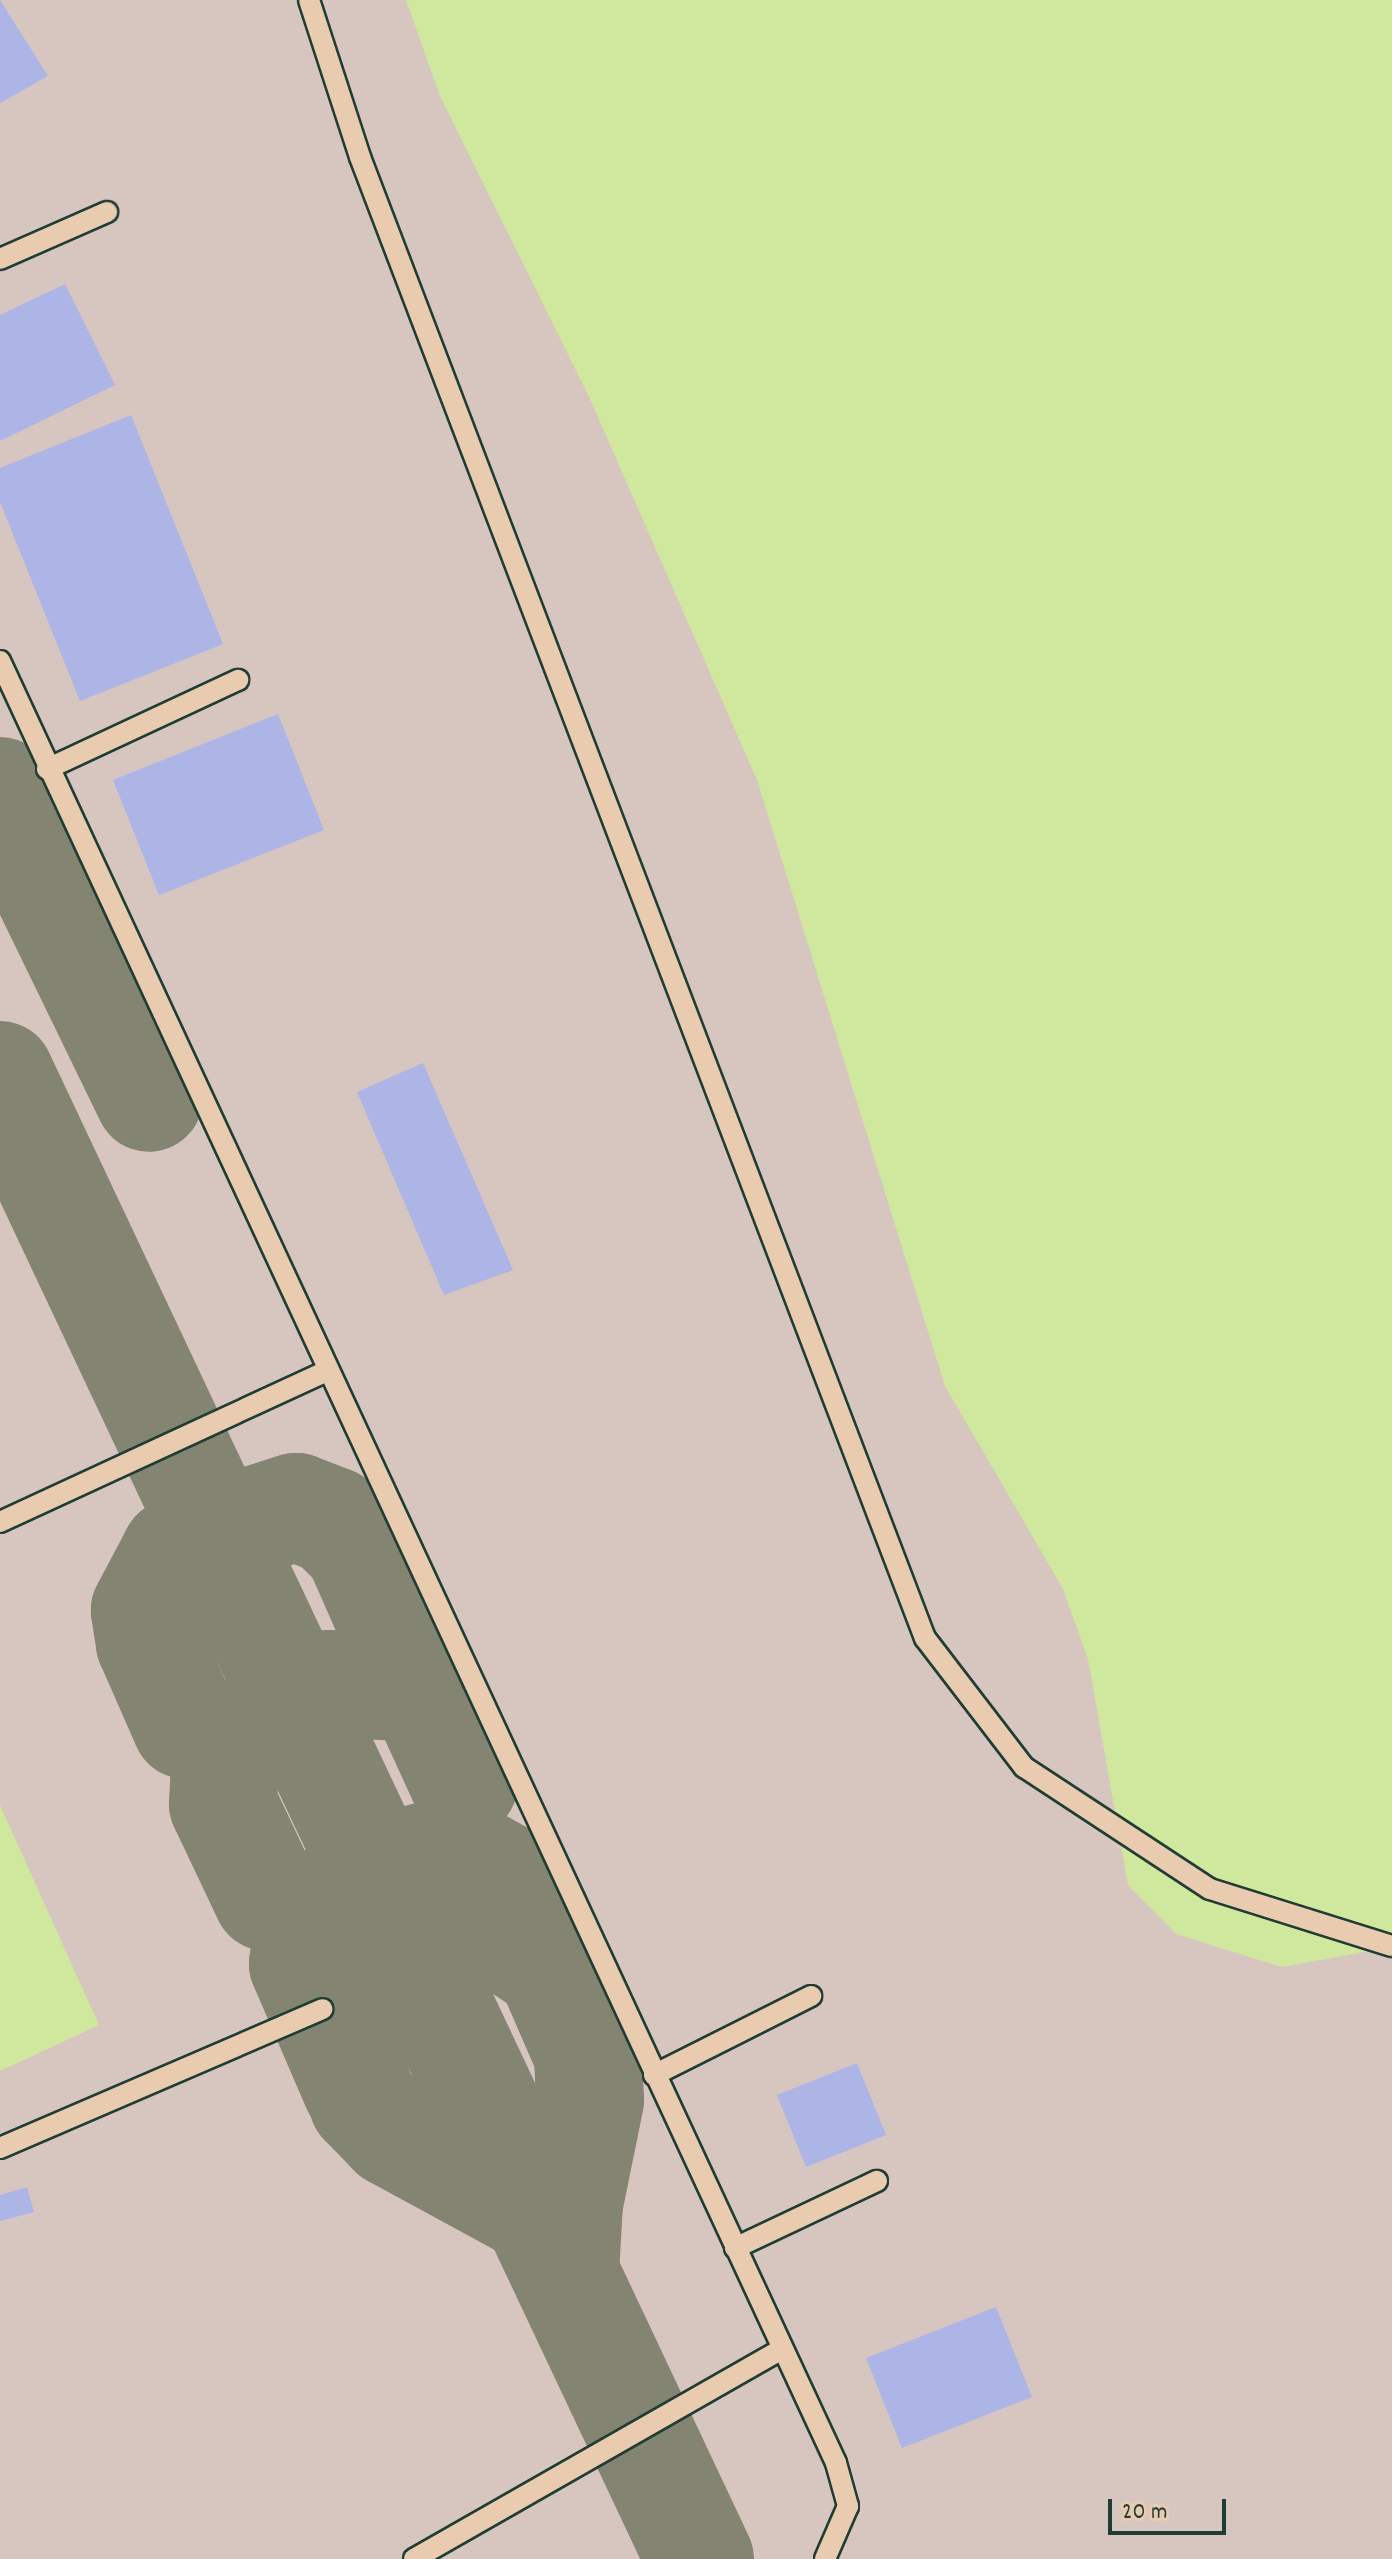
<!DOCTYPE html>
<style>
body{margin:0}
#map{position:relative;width:1392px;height:2559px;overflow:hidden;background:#e9ccaf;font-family:Dekko,sans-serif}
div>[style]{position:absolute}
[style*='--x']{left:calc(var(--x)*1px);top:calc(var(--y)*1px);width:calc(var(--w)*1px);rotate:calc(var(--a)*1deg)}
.built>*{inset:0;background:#d7c5c0}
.green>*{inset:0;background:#d0e89d}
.taxiway>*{height:108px;margin:-54px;padding:0 54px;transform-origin:54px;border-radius:54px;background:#848472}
.building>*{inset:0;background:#acb5e6}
.roads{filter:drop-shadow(2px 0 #1f3d34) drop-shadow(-2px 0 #1f3d34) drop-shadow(0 2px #1f3d34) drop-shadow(0 -2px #1f3d34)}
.lane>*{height:20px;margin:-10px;padding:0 10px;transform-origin:10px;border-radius:10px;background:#e9ccaf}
span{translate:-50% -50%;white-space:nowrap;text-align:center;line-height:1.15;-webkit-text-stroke:6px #e9ccaf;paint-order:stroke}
.scale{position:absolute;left:1108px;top:2499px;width:118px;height:36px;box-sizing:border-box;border:4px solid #1f3d34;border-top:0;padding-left:10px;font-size:24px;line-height:28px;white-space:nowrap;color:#1f3d34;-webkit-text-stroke:6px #e9ccaf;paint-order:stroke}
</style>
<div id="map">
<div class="built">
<i style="clip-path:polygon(0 0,1392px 0,1392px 2559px,0 2559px)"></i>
</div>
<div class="green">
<i style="clip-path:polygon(406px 0,1392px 0,1392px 1947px,1282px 1967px,1176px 1934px,1128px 1885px,1088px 1659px,1063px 1589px,945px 1386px,757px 780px,590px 399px,440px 96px)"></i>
<i style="clip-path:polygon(0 1805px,99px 2025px,0 2071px)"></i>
</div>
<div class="taxiway">
<i style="--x:0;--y:791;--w:341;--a:64.1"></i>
<i style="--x:0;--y:1075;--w:1641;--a:64.75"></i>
<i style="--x:186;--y:1725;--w:90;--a:-113.7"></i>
<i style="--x:150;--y:1643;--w:33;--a:-99"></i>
<i style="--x:145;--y:1610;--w:64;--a:-62.2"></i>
<i style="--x:175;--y:1553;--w:46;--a:-27.1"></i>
<i style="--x:216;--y:1532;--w:84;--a:-17.4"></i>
<i style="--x:296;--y:1507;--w:39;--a:21"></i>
<i style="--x:332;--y:1521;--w:37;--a:45"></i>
<i style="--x:358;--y:1547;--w:84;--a:66.2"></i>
<i style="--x:267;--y:1897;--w:103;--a:-115.3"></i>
<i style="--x:223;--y:1804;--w:41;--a:-87.2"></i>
<i style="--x:225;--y:1763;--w:52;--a:-50.5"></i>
<i style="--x:258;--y:1723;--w:44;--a:-31.9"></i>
<i style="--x:295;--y:1700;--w:38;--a:-25"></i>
<i style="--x:329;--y:1684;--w:80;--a:2.1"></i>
<i style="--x:409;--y:1687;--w:25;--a:42"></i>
<i style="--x:428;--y:1704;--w:87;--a:65.5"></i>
<i style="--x:356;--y:2087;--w:134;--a:-113.3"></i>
<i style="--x:303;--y:1964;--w:34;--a:-82"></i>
<i style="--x:308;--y:1930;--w:34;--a:-58"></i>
<i style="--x:326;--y:1901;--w:59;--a:-33.1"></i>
<i style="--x:375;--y:1869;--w:82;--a:-14"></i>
<i style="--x:455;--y:1849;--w:57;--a:29.2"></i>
<i style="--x:505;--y:1877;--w:81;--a:69.1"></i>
<i style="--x:536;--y:2211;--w:163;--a:-151.4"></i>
<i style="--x:393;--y:2133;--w:43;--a:-134.1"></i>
<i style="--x:363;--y:2102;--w:48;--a:-108.1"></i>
<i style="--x:348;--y:2056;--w:44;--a:-84.8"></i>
<i style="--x:352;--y:2012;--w:41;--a:-50.9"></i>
<i style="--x:378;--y:1980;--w:96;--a:-26.6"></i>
<i style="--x:464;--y:1937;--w:35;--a:-7"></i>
<i style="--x:499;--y:1933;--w:61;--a:33.7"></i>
<i style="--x:550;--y:1967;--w:96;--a:66.6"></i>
<i style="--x:588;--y:2055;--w:45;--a:87.5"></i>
<i style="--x:590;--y:2100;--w:105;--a:101.5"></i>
<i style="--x:569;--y:2203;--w:69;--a:93.3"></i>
</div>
<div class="building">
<i style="clip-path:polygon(0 0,48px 76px,0 103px)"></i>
<i style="clip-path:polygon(65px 284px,115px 385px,0 441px,0 315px)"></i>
<i style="clip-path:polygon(131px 415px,223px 644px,80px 701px,0 502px,0 468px)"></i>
<i style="clip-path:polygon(278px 714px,324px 830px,159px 895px,113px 780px)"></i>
<i style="clip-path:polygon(423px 1063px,513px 1270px,444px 1295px,357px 1092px)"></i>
<i style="clip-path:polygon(857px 2063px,886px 2135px,806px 2167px,777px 2095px)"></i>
<i style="clip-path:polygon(27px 2187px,34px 2212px,0 2221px,0 2195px)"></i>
<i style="clip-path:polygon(996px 2307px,1032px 2397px,902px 2448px,866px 2358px)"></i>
</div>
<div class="roads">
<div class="lane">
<i style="--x:309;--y:0;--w:165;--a:72"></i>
<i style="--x:360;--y:157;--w:1585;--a:69.12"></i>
<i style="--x:925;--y:1638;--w:163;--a:52.5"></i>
<i style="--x:1024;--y:1767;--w:222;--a:33.3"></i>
<i style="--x:1210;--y:1889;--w:191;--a:17.4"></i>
<i style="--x:0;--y:259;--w:117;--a:-23.7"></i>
<i style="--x:0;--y:661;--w:1986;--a:65.11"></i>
<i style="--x:836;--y:2463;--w:45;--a:74.4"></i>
<i style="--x:848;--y:2506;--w:58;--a:113.5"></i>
<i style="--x:47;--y:769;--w:211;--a:-25"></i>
<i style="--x:0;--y:1522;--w:358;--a:-24.8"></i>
<i style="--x:654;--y:2075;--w:176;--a:-26.7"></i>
<i style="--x:0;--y:2148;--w:351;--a:-23.3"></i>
<i style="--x:735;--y:2248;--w:157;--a:-25.3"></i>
<i style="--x:414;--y:2559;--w:424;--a:-29.7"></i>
</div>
</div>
<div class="scale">20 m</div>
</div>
